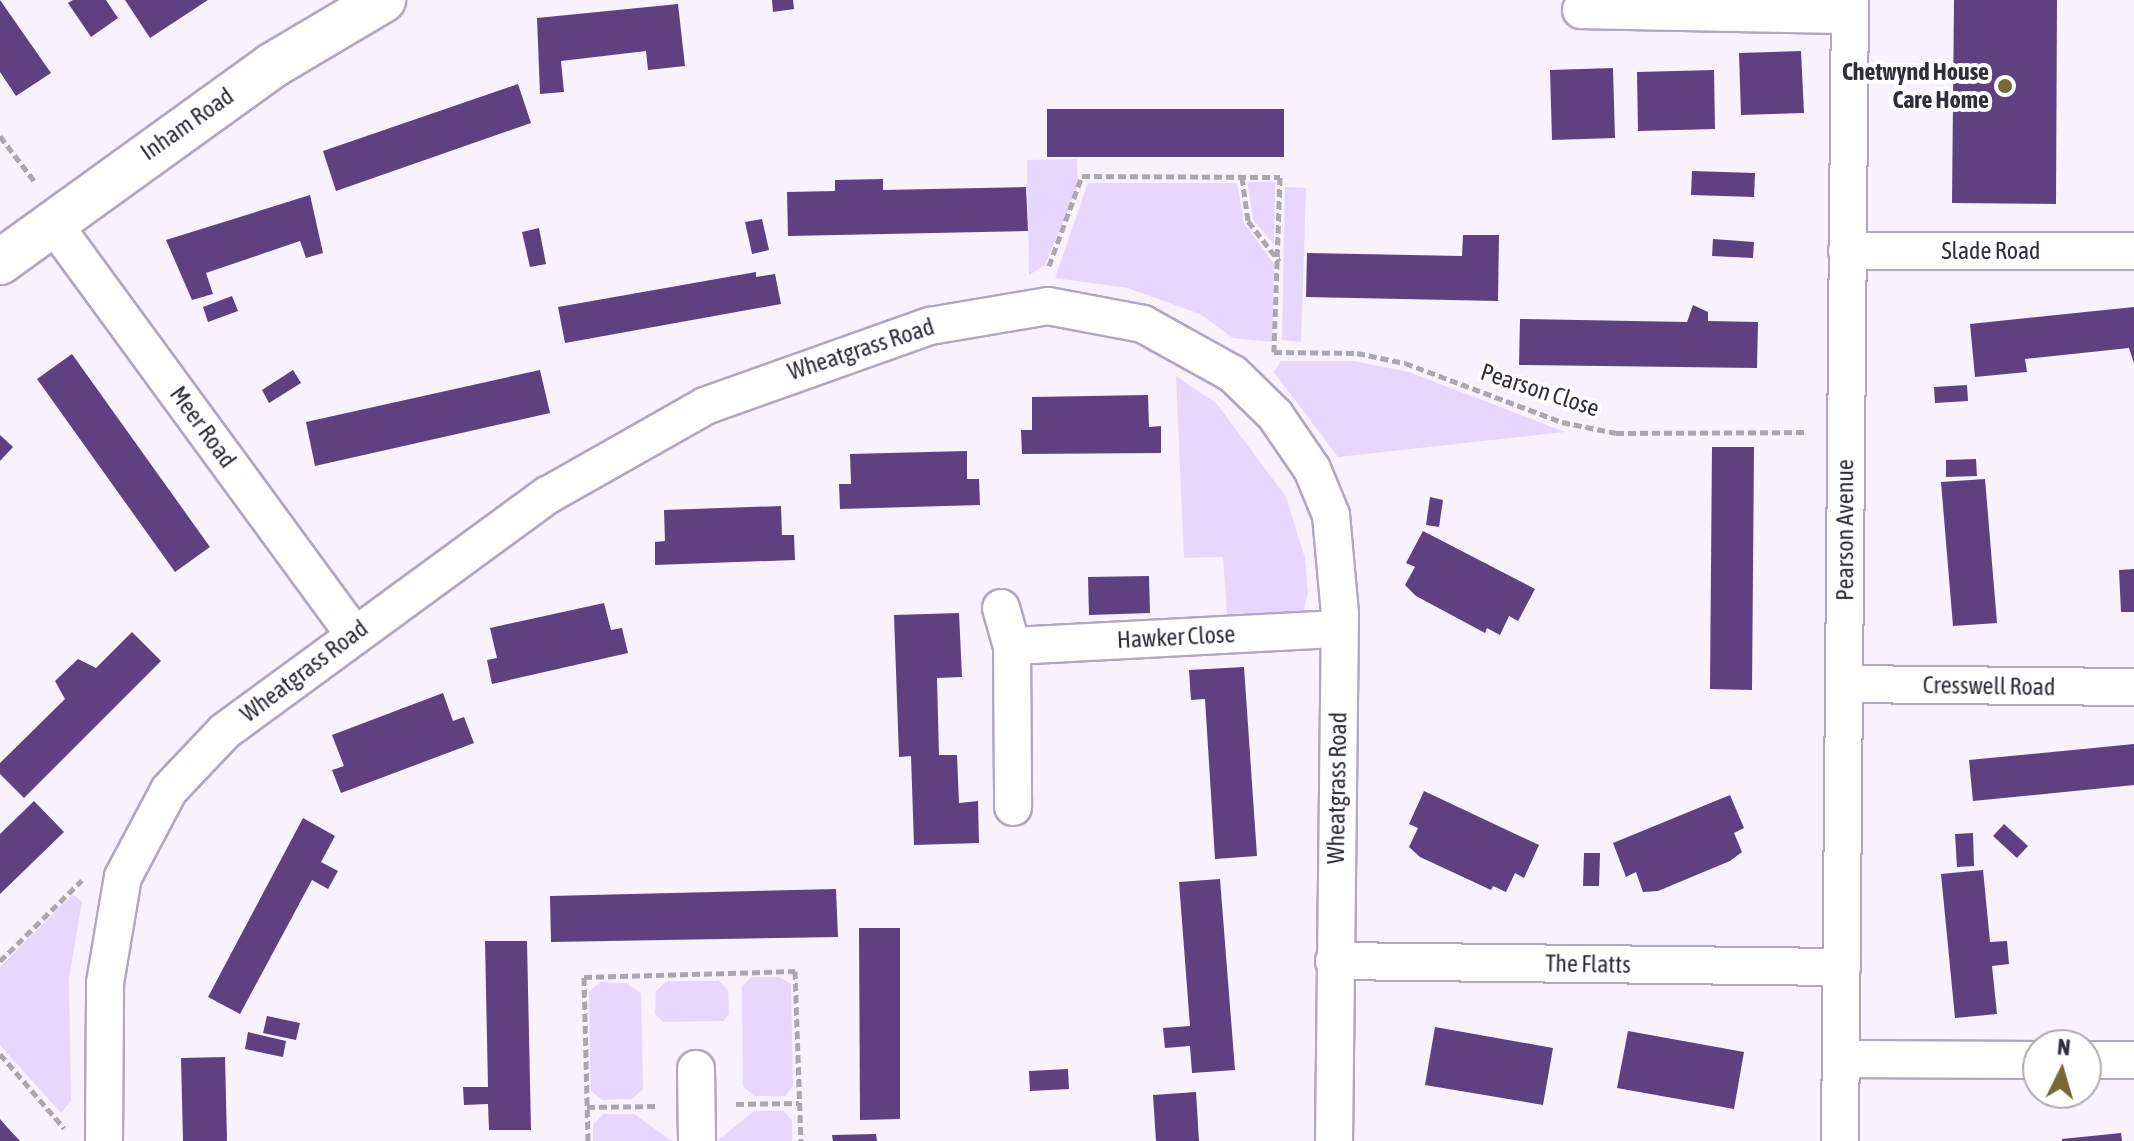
<!DOCTYPE html>
<style>
body{margin:0}
#map{position:relative;width:2134px;height:1141px;overflow:hidden;background:#f7f2fd;font-family:"Asap Condensed",sans-serif}
div>[style]{position:absolute}
[style*='--x']{left:calc(var(--x)*1px);top:calc(var(--y)*1px);width:calc(var(--w)*1px);rotate:calc(var(--a)*1deg)}
.green>*{inset:0;background:#e6d7fc}
.building>*{inset:0;background:#5f4081}
.path>*{height:5px;margin-top:-2.5px;transform-origin:0;background:repeating-linear-gradient(90deg,#aba7b1 0 8px,transparent 0 12px)}
.roads{filter:drop-shadow(2px 0 #b2a7c1) drop-shadow(-2px 0 #b2a7c1) drop-shadow(0 2px #b2a7c1) drop-shadow(0 -2px #b2a7c1)}
.minor>*{height:36px;margin:-18px;padding:0 18px;transform-origin:18px;border-radius:18px;background:#fff}
.tertiary>*{height:44px;margin:-22px;padding:0 22px;transform-origin:22px;border-radius:22px;background:#fff}
.dots>*{width:22px;height:22px;translate:-50% -50%;box-sizing:border-box;border:4px solid #fff;border-radius:50%}
span{translate:-50% -50%;white-space:nowrap;text-align:center;line-height:1.15;-webkit-text-stroke:8px #fff;paint-order:stroke}
.poi-label{font-size:24px;color:#322e38;font-weight:700}
.right{translate:-100% -50%;text-align:right}
.street-label{font-size:24px;color:#322e38}
.north{position:absolute;left:2022px;top:1029px;width:80px;height:80px;box-sizing:border-box;background:#fff;border:2px solid #adabaf;border-radius:50%;rotate:5deg;font-size:22px;font-weight:700;line-height:32px;text-align:center;color:#322e38}
.north::after{content:'';display:block;margin:auto;width:28px;height:36px;background:#776936;clip-path:polygon(50% 0,100% 100%,50% 72%,0 100%)}
</style>
<div id="map">
<div class="green">
<i style="clip-path:polygon(1077px 159px,1078px 185px,1069px 208px,1045px 265px,1029px 275px,1027px 160px)"></i>
<i style="clip-path:polygon(1247px 182px,1275px 182px,1274px 244px,1254px 221px)"></i>
<i style="clip-path:polygon(1088px 183px,1237px 183px,1244px 223px,1274px 264px,1272px 342px,1233px 338px,1200px 314px,1128px 288px,1055px 278px)"></i>
<i style="clip-path:polygon(1285px 187px,1306px 188px,1301px 342px,1282px 340px)"></i>
<i style="clip-path:polygon(1281px 361px,1353px 361px,1409px 372px,1565px 432px,1338px 457px,1274px 372px)"></i>
<i style="clip-path:polygon(1176px 376px,1217px 404px,1286px 497px,1305px 558px,1308px 594px,1302px 615px,1237px 623px,1227px 614px,1223px 557px,1184px 558px)"></i>
<i style="clip-path:polygon(73px 894px,82px 902px,69px 978px,71px 1101px,61px 1113px,0 1045px,0 967px)"></i>
<i style="clip-path:polygon(752px 977px,779px 977px,791px 984px,793px 1086px,785px 1096px,754px 1096px,743px 1086px,742px 986px)"></i>
<i style="clip-path:polygon(667px 981px,719px 981px,728px 990px,729px 1014px,724px 1021px,663px 1022px,655px 1014px,656px 991px)"></i>
<i style="clip-path:polygon(600px 982px,626px 983px,641px 993px,643px 1089px,632px 1099px,602px 1100px,591px 1091px,589px 992px)"></i>
<i style="clip-path:polygon(754px 1111px,783px 1111px,792px 1120px,792px 1141px,717px 1141px)"></i>
<i style="clip-path:polygon(603px 1114px,634px 1114px,672px 1141px,593px 1141px,593px 1125px)"></i>
</div>
<div class="building">
<i style="clip-path:polygon(0 0,51px 73px,16px 96px,0 72px)"></i>
<i style="clip-path:polygon(73px 0,106px 0,118px 18px,91px 37px,68px 3px)"></i>
<i style="clip-path:polygon(125px 0,208px 0,150px 38px)"></i>
<i style="clip-path:polygon(772px 0,793px 0,794px 9px,773px 12px)"></i>
<i style="clip-path:polygon(1954px 0,2057px 0,2056px 204px,1952px 203px)"></i>
<i style="clip-path:polygon(678px 4px,685px 66px,648px 70px,646px 51px,561px 61px,564px 92px,540px 94px,537px 18px)"></i>
<i style="clip-path:polygon(1801px 51px,1804px 113px,1741px 115px,1739px 53px)"></i>
<i style="clip-path:polygon(1613px 68px,1615px 138px,1552px 140px,1550px 70px)"></i>
<i style="clip-path:polygon(1714px 70px,1715px 129px,1638px 131px,1637px 72px)"></i>
<i style="clip-path:polygon(518px 84px,531px 123px,336px 191px,323px 151px)"></i>
<i style="clip-path:polygon(1047px 109px,1284px 109px,1284px 157px,1047px 157px)"></i>
<i style="clip-path:polygon(1692px 171px,1755px 173px,1754px 197px,1691px 195px)"></i>
<i style="clip-path:polygon(883px 179px,883px 190px,1026px 187px,1028px 231px,788px 236px,787px 192px,835px 191px,835px 180px)"></i>
<i style="clip-path:polygon(310px 195px,323px 253px,306px 258px,300px 241px,206px 273px,213px 294px,192px 300px,166px 240px)"></i>
<i style="clip-path:polygon(762px 219px,769px 250px,752px 254px,745px 222px)"></i>
<i style="clip-path:polygon(539px 228px,546px 264px,530px 267px,522px 232px)"></i>
<i style="clip-path:polygon(1463px 235px,1499px 235px,1498px 301px,1306px 297px,1307px 253px,1462px 256px)"></i>
<i style="clip-path:polygon(1713px 239px,1754px 242px,1753px 258px,1712px 256px)"></i>
<i style="clip-path:polygon(756px 272px,756px 277px,775px 274px,781px 304px,565px 343px,558px 307px)"></i>
<i style="clip-path:polygon(232px 296px,238px 311px,208px 322px,203px 307px)"></i>
<i style="clip-path:polygon(1693px 305px,1708px 312px,1708px 321px,1758px 322px,1757px 368px,1519px 365px,1520px 319px,1687px 322px)"></i>
<i style="clip-path:polygon(2134px 307px,2134px 363px,2129px 348px,2025px 359px,2027px 372px,1975px 377px,1970px 324px)"></i>
<i style="clip-path:polygon(72px 354px,210px 547px,175px 572px,37px 379px)"></i>
<i style="clip-path:polygon(293px 370px,301px 383px,269px 403px,262px 390px)"></i>
<i style="clip-path:polygon(540px 370px,550px 413px,315px 466px,306px 422px)"></i>
<i style="clip-path:polygon(1967px 385px,1968px 401px,1935px 403px,1934px 387px)"></i>
<i style="clip-path:polygon(1148px 395px,1149px 427px,1161px 426px,1161px 453px,1022px 454px,1021px 430px,1032px 430px,1032px 397px)"></i>
<i style="clip-path:polygon(0 435px,13px 447px,0 461px)"></i>
<i style="clip-path:polygon(1712px 447px,1754px 447px,1752px 690px,1710px 689px)"></i>
<i style="clip-path:polygon(967px 451px,967px 479px,979px 479px,980px 505px,840px 509px,839px 484px,851px 484px,850px 454px)"></i>
<i style="clip-path:polygon(1976px 459px,1977px 476px,1946px 477px,1946px 460px)"></i>
<i style="clip-path:polygon(1985px 479px,1997px 623px,1953px 626px,1941px 482px)"></i>
<i style="clip-path:polygon(1430px 497px,1443px 500px,1439px 527px,1426px 525px)"></i>
<i style="clip-path:polygon(781px 506px,782px 535px,794px 535px,795px 560px,655px 565px,655px 542px,665px 541px,664px 510px)"></i>
<i style="clip-path:polygon(1423px 531px,1535px 589px,1518px 621px,1509px 616px,1500px 635px,1487px 628px,1485px 633px,1416px 596px,1405px 585px,1415px 567px,1406px 563px)"></i>
<i style="clip-path:polygon(2134px 569px,2134px 612px,2121px 612px,2119px 570px)"></i>
<i style="clip-path:polygon(1149px 576px,1150px 613px,1089px 615px,1088px 577px)"></i>
<i style="clip-path:polygon(604px 603px,611px 630px,622px 628px,628px 653px,492px 684px,487px 660px,497px 658px,490px 628px)"></i>
<i style="clip-path:polygon(959px 613px,962px 677px,937px 678px,939px 755px,957px 755px,959px 803px,978px 801px,979px 843px,914px 845px,911px 756px,899px 757px,894px 615px)"></i>
<i style="clip-path:polygon(132px 632px,161px 661px,24px 798px,0 774px,0 763px,65px 699px,55px 681px,78px 659px,96px 668px)"></i>
<i style="clip-path:polygon(1244px 667px,1257px 856px,1215px 859px,1205px 699px,1191px 700px,1189px 670px)"></i>
<i style="clip-path:polygon(443px 693px,453px 721px,464px 717px,474px 743px,341px 793px,332px 770px,344px 766px,332px 735px)"></i>
<i style="clip-path:polygon(2134px 744px,2134px 785px,1973px 801px,1969px 760px)"></i>
<i style="clip-path:polygon(1424px 791px,1539px 845px,1524px 878px,1515px 873px,1506px 892px,1493px 886px,1491px 890px,1420px 857px,1409px 847px,1418px 828px,1409px 824px)"></i>
<i style="clip-path:polygon(1730px 795px,1744px 828px,1734px 833px,1742px 852px,1730px 861px,1658px 891px,1643px 892px,1636px 872px,1626px 877px,1613px 843px)"></i>
<i style="clip-path:polygon(34px 801px,64px 832px,0 894px,0 834px)"></i>
<i style="clip-path:polygon(303px 818px,335px 836px,321px 862px,338px 871px,328px 889px,312px 880px,240px 1014px,208px 997px)"></i>
<i style="clip-path:polygon(2004px 824px,2028px 846px,2017px 858px,1993px 836px)"></i>
<i style="clip-path:polygon(1973px 833px,1974px 866px,1957px 867px,1955px 834px)"></i>
<i style="clip-path:polygon(1584px 853px,1600px 853px,1599px 886px,1583px 886px)"></i>
<i style="clip-path:polygon(1983px 870px,1990px 942px,2007px 941px,2009px 964px,1992px 966px,1997px 1014px,1955px 1018px,1941px 874px)"></i>
<i style="clip-path:polygon(1220px 879px,1235px 1070px,1192px 1073px,1190px 1046px,1165px 1048px,1163px 1028px,1190px 1026px,1179px 882px)"></i>
<i style="clip-path:polygon(836px 889px,838px 937px,551px 942px,550px 896px)"></i>
<i style="clip-path:polygon(859px 928px,900px 928px,900px 1119px,860px 1120px)"></i>
<i style="clip-path:polygon(485px 941px,527px 941px,531px 1130px,489px 1130px,488px 1104px,464px 1105px,463px 1087px,488px 1087px)"></i>
<i style="clip-path:polygon(267px 1016px,300px 1023px,296px 1040px,263px 1033px)"></i>
<i style="clip-path:polygon(1435px 1027px,1553px 1048px,1543px 1105px,1425px 1085px)"></i>
<i style="clip-path:polygon(1628px 1031px,1744px 1052px,1734px 1109px,1617px 1088px)"></i>
<i style="clip-path:polygon(248px 1032px,286px 1041px,283px 1057px,245px 1049px)"></i>
<i style="clip-path:polygon(225px 1057px,227px 1141px,183px 1141px,181px 1058px)"></i>
<i style="clip-path:polygon(1068px 1069px,1069px 1089px,1030px 1091px,1029px 1071px)"></i>
<i style="clip-path:polygon(1196px 1092px,1199px 1141px,1156px 1141px,1153px 1095px)"></i>
<i style="clip-path:polygon(0 1119px,7px 1127px,20px 1141px,0 1141px)"></i>
<i style="clip-path:polygon(2121px 1133px,2122px 1141px,2062px 1141px,2062px 1139px)"></i>
<i style="clip-path:polygon(876px 1134px,877px 1141px,833px 1141px,832px 1135px)"></i>
</div>
<div class="path">
<i style="--x:0;--y:136;--w:58;--a:52.7"></i>
<i style="--x:1242;--y:177;--w:44;--a:82.2"></i>
<i style="--x:1248;--y:221;--w:51;--a:52.2"></i>
<i style="--x:1049;--y:266;--w:96;--a:-69.9"></i>
<i style="--x:1082;--y:176;--w:198;--a:0.3"></i>
<i style="--x:1280;--y:177;--w:175;--a:92"></i>
<i style="--x:1274;--y:352;--w:83;--a:0.7"></i>
<i style="--x:1357;--y:353;--w:49;--a:11.8"></i>
<i style="--x:1405;--y:363;--w:168;--a:20.6"></i>
<i style="--x:1562;--y:422;--w:55;--a:11.5"></i>
<i style="--x:1616;--y:433;--w:192;--a:-0.3"></i>
<i style="--x:0;--y:961;--w:115;--a:-44.6"></i>
<i style="--x:0;--y:1054;--w:98;--a:49.1"></i>
<i style="--x:736;--y:1104;--w:63;--a:-0.9"></i>
<i style="--x:587;--y:1107;--w:71;--a:-0.8"></i>
<i style="--x:588;--y:1141;--w:164;--a:-91.4"></i>
<i style="--x:584;--y:977;--w:211;--a:-1.6"></i>
<i style="--x:795;--y:971;--w:170;--a:88"></i>
</div>
<div class="roads">
<div class="minor">
<i style="--x:1581;--y:10;--w:269;--a:1.1"></i>
<i style="--x:52;--y:222;--w:509;--a:53.78"></i>
<i style="--x:1847;--y:251;--w:287;--a:0"></i>
<i style="--x:1001;--y:608;--w:40;--a:74"></i>
<i style="--x:1012;--y:646;--w:161;--a:89.6"></i>
<i style="--x:1012;--y:646;--w:328;--a:-3"></i>
<i style="--x:1844;--y:684;--w:290;--a:0.6"></i>
<i style="--x:1334;--y:961;--w:508;--a:0.68"></i>
<i style="--x:1841;--y:1059;--w:197;--a:0.3"></i>
<i style="--x:2086;--y:1060;--w:48;--a:0"></i>
<i style="--x:696;--y:1069;--w:72;--a:89.2"></i>
<i style="--x:104;--y:1141;--w:158;--a:-89.6"></i>
<i style="--x:105;--y:983;--w:108;--a:-80.4"></i>
<i style="--x:123;--y:877;--w:98;--a:-62.1"></i>
<i style="--x:169;--y:790;--w:81;--a:-46.5"></i>
<i style="--x:225;--y:731;--w:400;--a:-36.2"></i>
<i style="--x:548;--y:495;--w:180;--a:-29.5"></i>
<i style="--x:705;--y:406;--w:239;--a:-19.6"></i>
<i style="--x:930;--y:326;--w:120;--a:-9.6"></i>
<i style="--x:1048;--y:306;--w:97;--a:10.7"></i>
<i style="--x:1143;--y:324;--w:103;--a:29.1"></i>
<i style="--x:1233;--y:374;--w:59;--a:44.3"></i>
<i style="--x:1275;--y:415;--w:65;--a:55.6"></i>
<i style="--x:1312;--y:469;--w:50;--a:67.6"></i>
<i style="--x:1331;--y:515;--w:99;--a:84.8"></i>
<i style="--x:1340;--y:614;--w:527;--a:90.65"></i>
<i style="--x:1840;--y:1141;--w:1141;--a:-89.5"></i>
</div>
<div class="tertiary">
<i style="--x:0;--y:262;--w:337;--a:-35.8"></i>
<i style="--x:273;--y:65;--w:128;--a:-30.6"></i>
</div>
</div>
<div class="dots">
<i style="left:2005px;top:86px;background:#776936"></i>
</div>
<div class="poi-label">
<span class="right" style="left:1989px;top:86px">Chetwynd House<br>Care Home</span>
</div>
<div class="street-label">
<span style="left:187px;top:124px;rotate:-35deg">Inham Road</span>
<span style="left:1991px;top:251px">Slade Road</span>
<span style="left:861px;top:349px;rotate:-18deg">Wheatgrass Road</span>
<span style="left:1540px;top:390px;rotate:18deg">Pearson Close</span>
<span style="left:203px;top:427px;rotate:54deg">Meer Road</span>
<span style="left:1845px;top:530px;rotate:-90deg">Pearson Avenue</span>
<span style="left:1176px;top:637px;rotate:-3deg">Hawker Close</span>
<span style="left:304px;top:671px;rotate:-37deg">Wheatgrass Road</span>
<span style="left:1989px;top:686px;rotate:1deg">Cresswell Road</span>
<span style="left:1337px;top:788px;rotate:-89deg">Wheatgrass Road</span>
<span style="left:1588px;top:964px;rotate:1deg">The Flatts</span>
</div>
<div class="north">N</div>
</div>
